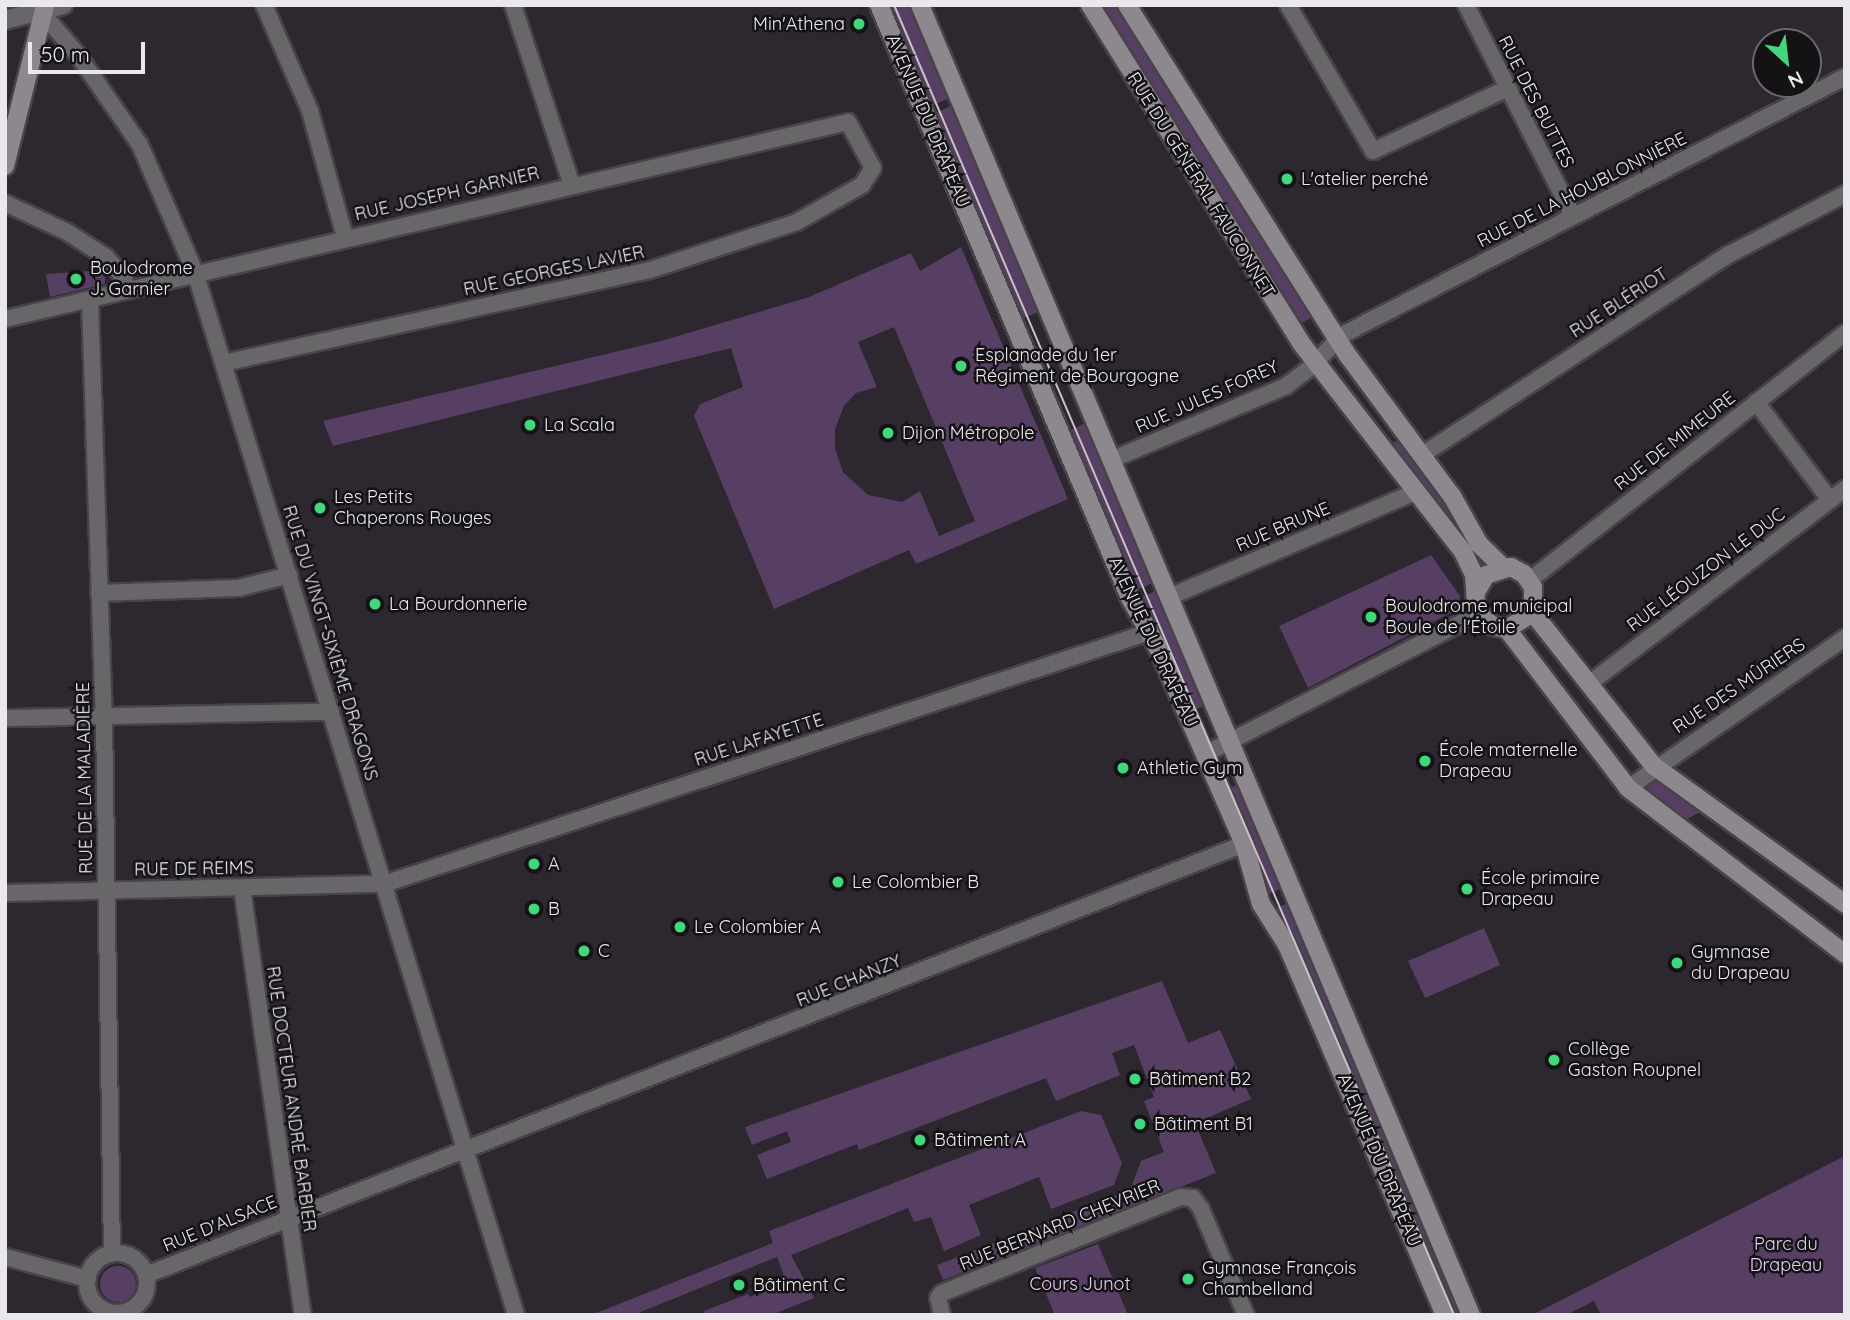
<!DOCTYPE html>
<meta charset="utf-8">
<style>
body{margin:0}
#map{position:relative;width:1850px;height:1320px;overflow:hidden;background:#2d282f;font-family:Quicksand,sans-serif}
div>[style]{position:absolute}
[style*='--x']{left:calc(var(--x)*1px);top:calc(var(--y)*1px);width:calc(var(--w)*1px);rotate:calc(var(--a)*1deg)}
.green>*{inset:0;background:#573e63}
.round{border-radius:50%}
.roads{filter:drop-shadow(2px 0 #48434a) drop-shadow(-2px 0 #48434a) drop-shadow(0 2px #48434a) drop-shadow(0 -2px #48434a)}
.minor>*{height:16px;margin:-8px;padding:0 8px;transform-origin:8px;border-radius:8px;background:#69666a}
.minor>.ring{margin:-8px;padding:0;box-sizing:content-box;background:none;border:16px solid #69666a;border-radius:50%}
.tertiary>*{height:18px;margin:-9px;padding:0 9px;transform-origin:9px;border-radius:9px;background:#69666a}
.secondary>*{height:18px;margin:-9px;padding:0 9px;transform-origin:9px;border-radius:9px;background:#8c888e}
.tram>*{height:2px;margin:-1px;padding:0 1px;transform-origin:1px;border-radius:1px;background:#c6c3c8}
.dots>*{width:19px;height:19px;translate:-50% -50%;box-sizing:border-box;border:4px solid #141215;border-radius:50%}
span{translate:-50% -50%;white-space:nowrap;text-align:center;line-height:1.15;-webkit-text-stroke:5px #141215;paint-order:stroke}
.poi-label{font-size:18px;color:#ebe8ed}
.right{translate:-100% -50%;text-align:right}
.left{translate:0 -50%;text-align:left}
.street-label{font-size:18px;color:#ebe8ed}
.park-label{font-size:18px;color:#e7cff3}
.frame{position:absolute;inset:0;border:7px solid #ebe8ed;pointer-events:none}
.north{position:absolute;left:1752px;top:28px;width:70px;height:70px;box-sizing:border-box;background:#141215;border:2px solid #6a686b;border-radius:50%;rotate:153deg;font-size:19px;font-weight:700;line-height:28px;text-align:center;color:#ebe8ed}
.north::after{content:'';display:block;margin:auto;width:24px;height:32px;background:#41d77c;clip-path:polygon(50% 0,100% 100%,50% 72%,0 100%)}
.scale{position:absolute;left:28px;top:42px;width:117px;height:32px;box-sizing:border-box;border:4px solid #ebe8ed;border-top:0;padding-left:9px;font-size:21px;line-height:24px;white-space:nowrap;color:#ebe8ed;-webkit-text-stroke:5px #141215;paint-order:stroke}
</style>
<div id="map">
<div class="green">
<i style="clip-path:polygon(885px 5px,913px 5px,952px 97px,928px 107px)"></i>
<i style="clip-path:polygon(1097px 5px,1123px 5px,1315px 316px,1296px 326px)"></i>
<i style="clip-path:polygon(955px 104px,1042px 310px,1019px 320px,931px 115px)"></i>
<i style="clip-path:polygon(evenodd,961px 247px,1068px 499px,916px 564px,909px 550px,774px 609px,694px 416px,700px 404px,743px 387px,731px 348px,333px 446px,323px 421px,661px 341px,809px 297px,911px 253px,920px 271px,961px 247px,894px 327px,975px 521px,939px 536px,920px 491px,902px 502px,868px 495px,843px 472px,835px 448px,835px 429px,844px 406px,856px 393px,877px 387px,858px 342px,894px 327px)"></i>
<i style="clip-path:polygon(105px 270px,105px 284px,50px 297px,46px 274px)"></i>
<i style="clip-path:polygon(1090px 421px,1157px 581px,1133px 592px,1066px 432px)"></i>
<i style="clip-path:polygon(1378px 441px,1405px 442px,1452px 505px,1478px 555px,1475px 558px)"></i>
<i style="clip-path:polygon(1431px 555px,1460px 596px,1458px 609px,1308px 688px,1279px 626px)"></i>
<i style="clip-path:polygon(1161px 589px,1206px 705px,1192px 711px,1136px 599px)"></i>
<i style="clip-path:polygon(1651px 780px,1663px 781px,1700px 812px,1679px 823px,1645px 794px)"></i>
<i style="clip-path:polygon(1242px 782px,1284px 887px,1264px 896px,1227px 790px)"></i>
<i style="clip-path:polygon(1291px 902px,1465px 1315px,1451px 1315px,1270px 910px)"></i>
<i style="clip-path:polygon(1484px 928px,1500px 965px,1425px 998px,1408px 961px)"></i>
<i style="clip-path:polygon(1162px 981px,1188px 1043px,1220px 1030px,1251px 1099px,1195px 1123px,1216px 1173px,943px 1280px,937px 1265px,1130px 1190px,1141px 1161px,1164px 1152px,1144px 1101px,1154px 1097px,1134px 1045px,1112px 1053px,1120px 1075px,1056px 1101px,1046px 1078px,859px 1150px,857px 1144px,767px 1179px,757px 1155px,791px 1142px,787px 1131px,752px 1145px,745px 1127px)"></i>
<i style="clip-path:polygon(1081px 1111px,1101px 1115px,1122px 1163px,1114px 1185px,1051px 1209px,1039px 1177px,969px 1205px,981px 1235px,944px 1251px,931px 1217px,914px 1222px,908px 1208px,791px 1255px,814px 1298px,771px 1315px,706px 1315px,704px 1311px,748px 1294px,750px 1297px,785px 1279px,777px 1257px,633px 1315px,591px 1315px,773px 1243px,769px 1231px)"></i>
<i style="clip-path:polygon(1845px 1156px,1845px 1315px,1601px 1315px,1594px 1301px,1566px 1315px,1532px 1315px)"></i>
<i style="clip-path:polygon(1098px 1244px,1128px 1315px,1055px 1315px,1035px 1268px)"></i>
<i class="round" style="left:100px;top:1266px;width:36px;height:36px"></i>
</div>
<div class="roads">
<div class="minor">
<i style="--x:264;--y:5;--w:116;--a:66.5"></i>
<i style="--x:310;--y:111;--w:131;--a:74.5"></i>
<i style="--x:513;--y:5;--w:190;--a:71.9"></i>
<i style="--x:1288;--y:5;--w:169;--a:59.8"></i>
<i style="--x:1373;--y:151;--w:147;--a:-25"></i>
<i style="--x:1466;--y:5;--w:237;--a:63.1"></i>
<i style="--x:43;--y:14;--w:54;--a:49.5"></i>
<i style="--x:78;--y:55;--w:109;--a:55.4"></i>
<i style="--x:140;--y:145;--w:138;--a:66.6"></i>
<i style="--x:195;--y:272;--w:1091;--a:72.89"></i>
<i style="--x:5;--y:203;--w:68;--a:25.1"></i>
<i style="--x:67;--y:232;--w:46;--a:32.7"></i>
<i style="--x:106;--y:257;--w:28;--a:49"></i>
<i style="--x:124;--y:278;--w:13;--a:77"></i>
<i style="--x:90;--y:302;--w:414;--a:88.1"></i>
<i style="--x:104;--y:716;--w:537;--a:89.15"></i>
<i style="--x:5;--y:319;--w:866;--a:-13.15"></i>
<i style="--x:848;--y:122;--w:52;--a:61.5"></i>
<i style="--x:873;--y:168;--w:20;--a:123"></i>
<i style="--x:862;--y:185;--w:75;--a:150.4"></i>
<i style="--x:797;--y:222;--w:155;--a:161.9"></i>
<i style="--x:650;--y:270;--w:437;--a:167.7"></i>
<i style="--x:1756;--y:402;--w:123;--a:52.9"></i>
<i style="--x:1422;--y:455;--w:366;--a:-33.2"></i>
<i style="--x:1728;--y:255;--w:132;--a:-27.5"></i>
<i style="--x:1111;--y:460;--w:190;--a:-22.9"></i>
<i style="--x:1286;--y:386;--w:30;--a:-37"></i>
<i style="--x:1310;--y:368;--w:46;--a:-45.9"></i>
<i style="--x:1342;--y:335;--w:565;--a:-27.15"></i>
<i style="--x:1530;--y:580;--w:400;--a:-38.1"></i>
<i style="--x:99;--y:593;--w:140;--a:-2"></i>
<i style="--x:239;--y:588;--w:52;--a:-14.6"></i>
<i style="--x:1169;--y:597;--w:265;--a:-23.1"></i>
<i style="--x:1590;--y:683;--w:320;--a:-37.3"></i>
<i style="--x:5;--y:718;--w:326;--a:-1.1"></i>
<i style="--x:1205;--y:754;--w:308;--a:-27.1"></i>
<i style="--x:1628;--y:788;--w:264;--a:-34.7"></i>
<i style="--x:242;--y:888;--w:431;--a:81.9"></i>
<i style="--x:5;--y:893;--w:379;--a:-1.4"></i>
<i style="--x:384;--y:884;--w:802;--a:-18.23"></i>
<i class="ring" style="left:87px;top:1253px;width:44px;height:44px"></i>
<i style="--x:5;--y:1257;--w:86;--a:14.8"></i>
<i style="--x:146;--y:1275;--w:1180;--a:-21.43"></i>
<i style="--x:942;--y:1315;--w:17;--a:-103"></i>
<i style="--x:938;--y:1298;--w:6;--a:-51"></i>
<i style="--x:942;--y:1293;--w:258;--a:-21.9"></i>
<i style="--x:1181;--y:1197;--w:12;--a:5"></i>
<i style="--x:1193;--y:1198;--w:14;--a:54"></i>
<i style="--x:1201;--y:1209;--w:115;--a:67"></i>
</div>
<div class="tertiary">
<i style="--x:5;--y:20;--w:60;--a:-14.5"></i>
</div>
<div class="secondary">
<i style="--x:879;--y:5;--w:644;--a:67.06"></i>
<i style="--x:1130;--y:598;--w:57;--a:60.8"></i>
<i style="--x:1158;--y:648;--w:214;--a:66.3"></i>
<i style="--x:1244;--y:844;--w:62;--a:74.2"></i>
<i style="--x:1261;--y:904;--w:49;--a:57.6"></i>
<i style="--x:1287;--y:945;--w:402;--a:66.9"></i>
<i style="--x:920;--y:5;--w:1421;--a:67.19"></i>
<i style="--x:1090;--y:5;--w:398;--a:58"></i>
<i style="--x:1301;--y:343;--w:264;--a:52.2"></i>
<i style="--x:1463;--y:552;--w:25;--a:64"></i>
<i style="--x:1474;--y:575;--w:31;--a:86"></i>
<i style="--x:1476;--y:606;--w:9;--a:69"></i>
<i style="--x:1479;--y:614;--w:18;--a:41"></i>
<i style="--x:1493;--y:626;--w:14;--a:12"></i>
<i style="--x:1507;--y:629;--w:31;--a:-32"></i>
<i style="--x:1533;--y:613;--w:26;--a:-90"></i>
<i style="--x:1533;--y:587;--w:16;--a:-125"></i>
<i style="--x:1524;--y:574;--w:15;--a:-152"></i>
<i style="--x:1511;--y:567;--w:26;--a:162"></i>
<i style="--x:1486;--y:575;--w:20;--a:120"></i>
<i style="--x:1127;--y:5;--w:416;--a:57.8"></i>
<i style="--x:1349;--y:357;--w:173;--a:53.5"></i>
<i style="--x:1452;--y:496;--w:55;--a:60.6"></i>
<i style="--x:1479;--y:544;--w:33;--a:44"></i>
<i style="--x:5;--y:166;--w:166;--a:-76"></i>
<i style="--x:1533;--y:613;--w:195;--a:51.7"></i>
<i style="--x:1654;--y:766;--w:236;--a:35.8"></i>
<i style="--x:1507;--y:629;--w:200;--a:52.7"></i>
<i style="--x:1628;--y:788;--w:273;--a:37.4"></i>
</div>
</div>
<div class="tram">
<i style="--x:894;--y:5;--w:1425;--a:66.85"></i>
</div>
<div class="dots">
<i style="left:859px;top:24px;background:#41d77c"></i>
<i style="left:1287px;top:179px;background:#41d77c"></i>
<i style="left:76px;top:279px;background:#41d77c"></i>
<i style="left:961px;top:366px;background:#41d77c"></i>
<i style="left:530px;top:425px;background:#41d77c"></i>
<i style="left:888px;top:433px;background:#41d77c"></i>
<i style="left:320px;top:508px;background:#41d77c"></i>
<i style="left:375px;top:604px;background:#41d77c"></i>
<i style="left:1371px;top:617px;background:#41d77c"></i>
<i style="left:1425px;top:761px;background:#41d77c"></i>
<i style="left:1123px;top:768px;background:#41d77c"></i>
<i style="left:534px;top:864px;background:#41d77c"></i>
<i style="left:838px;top:882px;background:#41d77c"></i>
<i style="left:1467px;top:889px;background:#41d77c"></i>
<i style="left:534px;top:909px;background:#41d77c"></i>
<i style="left:680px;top:927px;background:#41d77c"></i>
<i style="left:584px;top:951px;background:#41d77c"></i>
<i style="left:1677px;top:963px;background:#41d77c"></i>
<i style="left:1554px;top:1060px;background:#41d77c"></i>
<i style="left:1135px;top:1079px;background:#41d77c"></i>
<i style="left:1140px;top:1124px;background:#41d77c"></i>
<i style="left:920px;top:1140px;background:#41d77c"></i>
<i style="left:1188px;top:1279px;background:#41d77c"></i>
<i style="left:739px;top:1285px;background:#41d77c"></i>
</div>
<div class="poi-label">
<span class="right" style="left:845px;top:24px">Min'Athena</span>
<span class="left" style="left:1301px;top:179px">L'atelier perché</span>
<span class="left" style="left:90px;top:279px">Boulodrome<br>J. Garnier</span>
<span class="left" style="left:975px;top:366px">Esplanade du 1er<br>Régiment de Bourgogne</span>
<span class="left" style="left:544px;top:425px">La Scala</span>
<span class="left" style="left:902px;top:433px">Dijon Métropole</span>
<span class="left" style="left:334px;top:508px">Les Petits<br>Chaperons Rouges</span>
<span class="left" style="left:389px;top:604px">La Bourdonnerie</span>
<span class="left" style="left:1385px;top:617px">Boulodrome municipal<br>Boule de l'Étoile</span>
<span class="left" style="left:1439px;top:761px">École maternelle<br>Drapeau</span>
<span class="left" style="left:1137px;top:768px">Athletic Gym</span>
<span class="left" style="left:548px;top:864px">A</span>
<span class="left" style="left:1481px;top:889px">École primaire<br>Drapeau</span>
<span class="left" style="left:852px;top:882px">Le Colombier B</span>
<span class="left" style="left:548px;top:909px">B</span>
<span class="left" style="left:694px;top:927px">Le Colombier A</span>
<span class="left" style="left:598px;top:951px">C</span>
<span class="left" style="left:1691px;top:963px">Gymnase<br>du Drapeau</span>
<span class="left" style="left:1568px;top:1060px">Collège<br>Gaston Roupnel</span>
<span class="left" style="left:1149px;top:1079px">Bâtiment B2</span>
<span class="left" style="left:1154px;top:1124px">Bâtiment B1</span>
<span class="left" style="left:934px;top:1140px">Bâtiment A</span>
<span class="left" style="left:1202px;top:1279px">Gymnase François<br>Chambelland</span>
<span class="left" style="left:753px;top:1285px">Bâtiment C</span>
</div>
<div class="street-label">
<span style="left:1536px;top:102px;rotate:63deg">RUE DES BUTTES</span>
<span style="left:928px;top:121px;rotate:67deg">AVENUE DU DRAPEAU</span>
<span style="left:1201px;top:185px;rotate:58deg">RUE DU GÉNÉRAL FAUCONNET</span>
<span style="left:1582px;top:190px;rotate:-27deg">RUE DE LA HOUBLONNIÈRE</span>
<span style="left:447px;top:194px;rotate:-13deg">RUE JOSEPH GARNIER</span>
<span style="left:554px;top:271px;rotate:-12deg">RUE GEORGES LAVIER</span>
<span style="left:1619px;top:303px;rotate:-33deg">RUE BLÉRIOT</span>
<span style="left:1207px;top:397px;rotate:-24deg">RUE JULES FOREY</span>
<span style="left:1675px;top:441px;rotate:-38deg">RUE DE MIMEURE</span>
<span style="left:1283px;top:527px;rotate:-23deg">RUE BRUNE</span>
<span style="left:1706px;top:570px;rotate:-37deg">RUE LÉOUZON LE DUC</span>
<span style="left:1153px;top:642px;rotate:65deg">AVENUE DU DRAPEAU</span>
<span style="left:330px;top:643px;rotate:73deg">RUE DU VINGT-SIXIÈME DRAGONS</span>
<span style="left:1739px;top:686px;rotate:-34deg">RUE DES MÛRIERS</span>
<span style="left:759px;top:740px;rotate:-18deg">RUE LAFAYETTE</span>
<span style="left:85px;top:778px;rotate:-91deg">RUE DE LA MALADIÈRE</span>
<span style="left:194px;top:869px;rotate:-1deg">RUE DE REIMS</span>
<span style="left:849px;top:981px;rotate:-22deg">RUE CHANZY</span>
<span style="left:291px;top:1099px;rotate:82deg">RUE DOCTEUR ANDRÉ BARBIER</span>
<span style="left:1379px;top:1160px;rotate:67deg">AVENUE DU DRAPEAU</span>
<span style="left:220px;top:1224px;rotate:-22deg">RUE D'ALSACE</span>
<span style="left:1060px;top:1225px;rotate:-22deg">RUE BERNARD CHEVRIER</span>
</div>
<div class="park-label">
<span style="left:1786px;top:1255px">Parc du<br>Drapeau</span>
<span style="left:1080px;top:1284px">Cours Junot</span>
</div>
<div class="frame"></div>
<div class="north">N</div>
<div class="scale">50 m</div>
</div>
